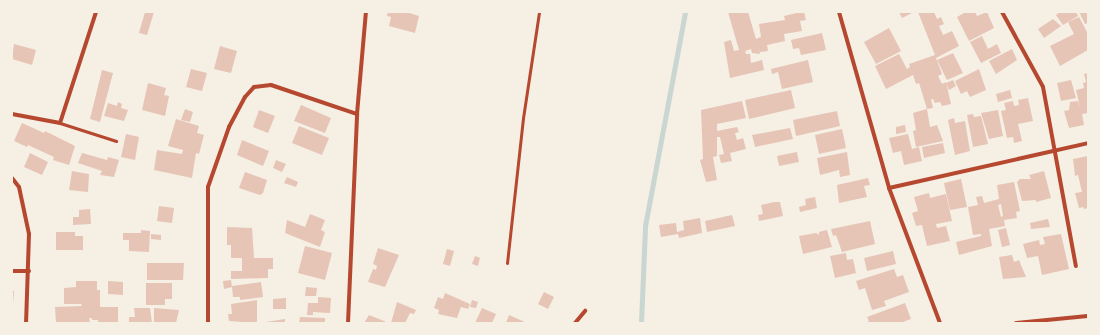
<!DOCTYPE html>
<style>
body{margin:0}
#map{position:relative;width:1100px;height:335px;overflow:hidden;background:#f6efe4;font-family:Arial,sans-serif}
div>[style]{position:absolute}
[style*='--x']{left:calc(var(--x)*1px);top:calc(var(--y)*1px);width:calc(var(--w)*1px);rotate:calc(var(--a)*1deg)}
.stream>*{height:5px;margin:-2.5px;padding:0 2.5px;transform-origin:2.5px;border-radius:2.5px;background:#c9d6d2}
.building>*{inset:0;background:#e6c5b7}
.service>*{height:3px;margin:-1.5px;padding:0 1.5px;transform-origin:1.5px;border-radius:1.5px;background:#b5482f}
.minor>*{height:4px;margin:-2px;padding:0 2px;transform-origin:2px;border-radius:2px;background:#b5482f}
span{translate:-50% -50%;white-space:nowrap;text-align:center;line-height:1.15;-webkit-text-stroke:4px #f6efe4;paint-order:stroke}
.frame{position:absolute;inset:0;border:13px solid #f6efe4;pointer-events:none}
</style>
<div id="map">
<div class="stream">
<i style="--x:641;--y:323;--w:97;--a:-87.6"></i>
<i style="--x:645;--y:226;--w:218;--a:-79.4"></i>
</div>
<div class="building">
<i style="clip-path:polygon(145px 12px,154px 12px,147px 35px,139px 33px)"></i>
<i style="clip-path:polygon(388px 12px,406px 12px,419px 16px,415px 33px,389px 26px,391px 17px,387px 16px)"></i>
<i style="clip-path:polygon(728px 12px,748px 12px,756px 39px,761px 37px,759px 24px,785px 20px,784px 16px,801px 12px,804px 12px,806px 20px,800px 21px,802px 31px,784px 34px,785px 41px,767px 45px,768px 51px,760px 52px,759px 47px,760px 54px,752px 53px,751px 49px,745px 51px,746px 54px,750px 54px,751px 63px,762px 60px,764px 70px,730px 78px,724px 42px,731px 40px,734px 51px,739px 50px)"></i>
<i style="clip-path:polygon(899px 12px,914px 12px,902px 18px)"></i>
<i style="clip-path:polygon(918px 12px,934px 12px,937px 19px,941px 17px,944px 24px,939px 26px,943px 35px,952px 31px,959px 46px,936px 58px,942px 74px,938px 76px,942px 84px,946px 82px,951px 104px,942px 106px,940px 102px,935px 103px,933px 99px,931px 99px,933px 108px,927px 109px,919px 83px,916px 84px,913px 75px,886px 89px,875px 66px,899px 54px,907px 69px,910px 67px,909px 64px,935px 55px)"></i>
<i style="clip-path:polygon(966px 12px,975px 12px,977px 16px,987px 12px,994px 28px,969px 41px,957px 17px)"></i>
<i style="clip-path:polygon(1060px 12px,1076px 12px,1078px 16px,1063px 25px,1056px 15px)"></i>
<i style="clip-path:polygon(1079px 12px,1088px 12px,1088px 23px,1085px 24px)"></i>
<i style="clip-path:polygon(1079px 17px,1088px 34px,1088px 50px,1060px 66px,1050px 46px,1074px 34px,1068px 22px)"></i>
<i style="clip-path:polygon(1053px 19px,1061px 26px,1044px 38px,1038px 29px)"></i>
<i style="clip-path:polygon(889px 28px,901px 51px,876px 64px,864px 42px)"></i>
<i style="clip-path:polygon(822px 33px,826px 50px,801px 55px,799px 48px,793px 49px,791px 40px)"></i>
<i style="clip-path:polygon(982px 36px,988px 49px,997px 44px,1001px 53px,981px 63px,970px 42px)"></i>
<i style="clip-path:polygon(14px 44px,36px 50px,32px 65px,12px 59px)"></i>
<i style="clip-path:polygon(220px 46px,237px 51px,231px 73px,214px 69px)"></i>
<i style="clip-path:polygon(1012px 49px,1017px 60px,996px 74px,989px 61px)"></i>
<i style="clip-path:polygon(953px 53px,963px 73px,947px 80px,937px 60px)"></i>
<i style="clip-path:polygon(808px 60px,813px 82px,782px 89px,778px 72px,772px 74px,771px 69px)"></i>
<i style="clip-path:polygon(191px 69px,207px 73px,202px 91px,186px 87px)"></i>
<i style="clip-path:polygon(979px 69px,986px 90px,970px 97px,967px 91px,961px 94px,955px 81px)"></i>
<i style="clip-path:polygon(102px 70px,113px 73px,100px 122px,90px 119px)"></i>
<i style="clip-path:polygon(1088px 73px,1088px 113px,1082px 114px,1084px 125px,1069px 128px,1064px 111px,1069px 110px,1070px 102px,1078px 101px,1080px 107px,1076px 90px,1084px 88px,1083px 83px,1086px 82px,1084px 74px)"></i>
<i style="clip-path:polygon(953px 80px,956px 86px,949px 90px,946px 83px)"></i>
<i style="clip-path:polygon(1071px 80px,1076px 98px,1061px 101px,1057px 83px)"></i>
<i style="clip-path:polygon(148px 83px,166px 88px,164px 95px,169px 96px,165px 116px,142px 110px)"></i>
<i style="clip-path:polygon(791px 90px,795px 108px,749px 119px,745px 100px)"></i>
<i style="clip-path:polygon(1010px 90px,1012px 98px,998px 102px,996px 94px)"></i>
<i style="clip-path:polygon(1028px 98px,1033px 121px,1018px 124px,1022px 141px,1014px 143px,1013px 137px,1007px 138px,1001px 111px,1006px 110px,1004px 103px,1013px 101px,1014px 106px,1019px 105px,1018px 100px)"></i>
<i style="clip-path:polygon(742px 101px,746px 118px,717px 124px,717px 131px,737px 127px,739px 132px,735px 133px,737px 140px,743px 138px,746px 149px,730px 153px,732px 161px,721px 163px,719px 155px,724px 154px,720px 137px,717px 137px,717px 156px,713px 157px,717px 180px,706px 182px,700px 160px,703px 159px,701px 110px)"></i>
<i style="clip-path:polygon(118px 102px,122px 104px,121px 108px,128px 110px,124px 121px,104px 116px,108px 103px,117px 106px)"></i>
<i style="clip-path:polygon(301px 105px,331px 118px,325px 133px,294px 121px)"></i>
<i style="clip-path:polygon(185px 109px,193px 112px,190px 122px,181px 120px)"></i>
<i style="clip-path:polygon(927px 109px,930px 127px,937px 125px,943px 141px,916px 147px,913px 131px,916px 130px,913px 113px)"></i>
<i style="clip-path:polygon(259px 110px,275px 116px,268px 133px,253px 127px)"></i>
<i style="clip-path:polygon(998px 110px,1003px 136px,989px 139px,981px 113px)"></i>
<i style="clip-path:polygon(837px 111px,840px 126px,796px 136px,793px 120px)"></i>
<i style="clip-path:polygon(973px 114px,974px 117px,981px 116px,988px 144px,973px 147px,967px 115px)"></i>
<i style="clip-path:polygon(954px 118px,955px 123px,965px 121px,970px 151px,955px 155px,948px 120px)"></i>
<i style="clip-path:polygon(176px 119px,199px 126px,197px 133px,204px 135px,199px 154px,196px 153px,192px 178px,154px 170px,157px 150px,182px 154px,183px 150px,168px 146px)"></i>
<i style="clip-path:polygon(22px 123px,44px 133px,45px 131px,75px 146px,69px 165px,53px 160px,54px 157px,28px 145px,27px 147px,14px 141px)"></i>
<i style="clip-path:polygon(905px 125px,906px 132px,896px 134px,896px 127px)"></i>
<i style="clip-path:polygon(299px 126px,329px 138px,322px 155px,292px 143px)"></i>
<i style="clip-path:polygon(790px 128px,793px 139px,755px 147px,752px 135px)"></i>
<i style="clip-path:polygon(842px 129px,846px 148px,819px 154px,815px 135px)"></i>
<i style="clip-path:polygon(126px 134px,139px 137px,135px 160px,121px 157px)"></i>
<i style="clip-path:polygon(908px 134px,912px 149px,919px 147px,922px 161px,904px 165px,901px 151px,893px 153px,889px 138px)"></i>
<i style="clip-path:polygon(242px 140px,269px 151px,263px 166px,237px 155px)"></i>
<i style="clip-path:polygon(943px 143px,945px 153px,924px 158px,922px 147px)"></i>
<i style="clip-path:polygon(797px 152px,799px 162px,779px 166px,777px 156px)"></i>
<i style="clip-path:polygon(847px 152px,850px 175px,840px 177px,839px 170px,820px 175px,817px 158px)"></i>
<i style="clip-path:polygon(30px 153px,48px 162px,42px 175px,24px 167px)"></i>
<i style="clip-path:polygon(82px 153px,107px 160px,108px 157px,119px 160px,114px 177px,100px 175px,102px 171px,78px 163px)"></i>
<i style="clip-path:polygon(1088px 156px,1088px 208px,1084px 209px,1083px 207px,1079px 208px,1075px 193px,1082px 192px,1078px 175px,1075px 176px,1073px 159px)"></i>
<i style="clip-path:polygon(276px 160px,286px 164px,282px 172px,273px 168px)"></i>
<i style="clip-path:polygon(72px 171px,89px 174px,88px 192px,69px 190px)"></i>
<i style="clip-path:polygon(1044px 171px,1051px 198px,1036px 202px,1036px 200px,1022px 201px,1017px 182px,1020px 179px,1031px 179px,1029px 175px)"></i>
<i style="clip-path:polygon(245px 172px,267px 180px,263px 193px,260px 195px,239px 188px)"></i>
<i style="clip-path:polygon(287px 177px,298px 182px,296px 187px,284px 183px)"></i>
<i style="clip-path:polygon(868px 178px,870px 185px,864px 186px,867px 197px,839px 203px,837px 185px)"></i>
<i style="clip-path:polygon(961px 179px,967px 207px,950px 210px,944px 183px)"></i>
<i style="clip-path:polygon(evenodd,1014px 182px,1020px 211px,1016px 212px,1017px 218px,1004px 220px,1005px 226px,989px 229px,992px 246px,959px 255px,956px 242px,981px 236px,981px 234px,973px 235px,968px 207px,978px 205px,976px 197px,982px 196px,984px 203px,999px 199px,997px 185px,1014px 182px,1001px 204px,1003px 216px,1001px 217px,998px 205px,1001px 204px)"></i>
<i style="clip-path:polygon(929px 193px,930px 198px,946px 194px,952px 221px,936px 224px,937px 228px,946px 226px,950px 241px,927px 246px,922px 225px,916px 226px,912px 213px,918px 211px,914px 197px)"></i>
<i style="clip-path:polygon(815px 197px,817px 208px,800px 212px,799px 207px,806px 205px,805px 199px)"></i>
<i style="clip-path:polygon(774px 202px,780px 202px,783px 216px,759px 221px,758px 215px,763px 214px,761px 205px)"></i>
<i style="clip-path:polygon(159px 206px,174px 208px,172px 223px,157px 221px)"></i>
<i style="clip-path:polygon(90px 209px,91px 224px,73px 225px,73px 217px,79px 217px,79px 210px)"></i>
<i style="clip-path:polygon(310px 214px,325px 220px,321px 230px,325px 232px,320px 247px,285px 233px,287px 220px,305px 227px)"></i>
<i style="clip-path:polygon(732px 215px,735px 226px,707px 232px,705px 221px)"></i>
<i style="clip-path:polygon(700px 218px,702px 233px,679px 238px,678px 234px,661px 237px,659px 225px,676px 223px,677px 232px,684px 230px,683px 221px)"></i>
<i style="clip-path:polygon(1048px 219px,1050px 227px,1031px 229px,1030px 223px)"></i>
<i style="clip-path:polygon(870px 221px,875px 244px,842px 252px,836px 235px,833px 236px,831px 229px)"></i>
<i style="clip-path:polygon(227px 227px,252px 228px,254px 258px,273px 258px,273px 269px,268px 269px,268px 278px,231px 279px,231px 271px,242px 271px,242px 258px,231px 258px,231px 245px,227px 245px)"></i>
<i style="clip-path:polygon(1006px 228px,1010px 245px,1002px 247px,998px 230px)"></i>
<i style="clip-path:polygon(141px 230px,150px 231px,149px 252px,129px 251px,129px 240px,123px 240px,123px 233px,141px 233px)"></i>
<i style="clip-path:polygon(827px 230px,832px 247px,803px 254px,799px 236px,816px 233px,819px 235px,819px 232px)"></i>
<i style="clip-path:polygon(56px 232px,75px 232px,75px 236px,83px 236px,83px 250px,56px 250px)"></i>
<i style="clip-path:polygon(151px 234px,161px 235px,161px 240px,151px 239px)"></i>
<i style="clip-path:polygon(1061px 234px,1069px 269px,1042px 275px,1038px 256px,1027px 258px,1023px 244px,1039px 240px,1040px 245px,1045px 244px,1043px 237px)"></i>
<i style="clip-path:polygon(305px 246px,332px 253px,325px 280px,298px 273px)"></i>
<i style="clip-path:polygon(378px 248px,399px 255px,385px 287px,368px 282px,373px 269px,376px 270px,377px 266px,373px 264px)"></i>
<i style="clip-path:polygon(447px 249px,454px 251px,450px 266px,443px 264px)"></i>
<i style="clip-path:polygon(893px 251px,896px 264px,867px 271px,864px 258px)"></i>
<i style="clip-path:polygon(846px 253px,847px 260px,853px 259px,856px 273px,835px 278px,830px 256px)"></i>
<i style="clip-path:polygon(1012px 255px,1014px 262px,1019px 260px,1026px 277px,1003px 279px,999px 257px)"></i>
<i style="clip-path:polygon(475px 256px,480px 258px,478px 266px,472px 264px)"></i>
<i style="clip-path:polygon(147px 263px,184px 263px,183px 280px,147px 280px)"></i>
<i style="clip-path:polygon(894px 269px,897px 277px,903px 275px,909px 292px,884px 301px,886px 306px,872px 310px,865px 288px,859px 290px,856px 281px)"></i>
<i style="clip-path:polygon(231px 280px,232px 287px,224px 289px,223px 281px)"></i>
<i style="clip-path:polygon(76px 281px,97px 281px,97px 290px,100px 290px,100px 307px,118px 307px,118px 323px,98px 323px,98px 320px,92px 320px,92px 318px,89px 318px,90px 323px,56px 323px,55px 307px,82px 306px,81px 304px,64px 304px,64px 288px,76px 287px)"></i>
<i style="clip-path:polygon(108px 281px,123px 282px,123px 295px,108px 294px)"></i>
<i style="clip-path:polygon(261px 282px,263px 297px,240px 300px,240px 297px,233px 297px,232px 286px)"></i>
<i style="clip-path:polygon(146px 283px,172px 283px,172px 299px,165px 299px,165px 305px,146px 305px)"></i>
<i style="clip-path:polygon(306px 287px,317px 288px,316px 296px,305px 296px)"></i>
<i style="clip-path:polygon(12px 291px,14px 291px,12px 317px)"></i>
<i style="clip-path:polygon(544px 292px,554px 297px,548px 309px,538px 304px)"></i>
<i style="clip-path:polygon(445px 293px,470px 304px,468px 309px,461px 307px,457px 318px,438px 314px,439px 310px,434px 308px,438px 297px,443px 299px)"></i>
<i style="clip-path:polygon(318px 297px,331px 298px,330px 313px,313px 312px,313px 315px,307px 315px,308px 303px,318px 303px)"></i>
<i style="clip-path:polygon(286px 298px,286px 309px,273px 309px,273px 299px)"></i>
<i style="clip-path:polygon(257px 300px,257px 323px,229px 321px,228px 314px,232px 314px,231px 304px)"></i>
<i style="clip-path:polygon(472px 300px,478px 302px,476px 308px,470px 307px)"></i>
<i style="clip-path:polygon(397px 302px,416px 310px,414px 314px,410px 313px,405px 323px,391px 323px)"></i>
<i style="clip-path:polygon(905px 303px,911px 319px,900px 323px,865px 323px,869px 321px,867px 317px)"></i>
<i style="clip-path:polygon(134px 308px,150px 308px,152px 323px,129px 323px,129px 317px,135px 317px)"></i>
<i style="clip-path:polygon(154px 308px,179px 310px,176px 323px,154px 323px)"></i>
<i style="clip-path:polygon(482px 308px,496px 314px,492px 323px,475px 323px)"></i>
<i style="clip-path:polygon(369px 315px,389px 323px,364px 323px)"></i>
<i style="clip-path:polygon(509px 315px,527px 323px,506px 323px)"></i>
<i style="clip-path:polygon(300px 317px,325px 318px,325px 323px,299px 323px)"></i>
<i style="clip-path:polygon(285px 319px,285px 323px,266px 323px,266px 322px)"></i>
</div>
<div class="service">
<i style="--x:60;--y:123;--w:59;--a:17.8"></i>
<i style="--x:507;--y:263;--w:146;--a:-83.7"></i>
<i style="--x:523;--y:118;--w:107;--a:-81.4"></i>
</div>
<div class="minor">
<i style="--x:839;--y:12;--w:183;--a:74.1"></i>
<i style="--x:889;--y:188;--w:144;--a:69.3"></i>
<i style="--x:1002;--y:12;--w:85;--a:61.3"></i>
<i style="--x:1043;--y:87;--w:182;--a:79.6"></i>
<i style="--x:12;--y:114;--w:49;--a:10.6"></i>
<i style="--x:60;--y:123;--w:117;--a:-72"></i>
<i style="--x:12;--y:178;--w:11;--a:52"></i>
<i style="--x:19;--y:187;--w:48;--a:78"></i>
<i style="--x:29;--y:234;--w:89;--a:91.9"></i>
<i style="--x:889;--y:188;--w:204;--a:-12.7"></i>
<i style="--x:12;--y:271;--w:17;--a:0"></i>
<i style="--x:208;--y:323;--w:136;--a:-90"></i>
<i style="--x:208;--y:187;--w:64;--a:-70.7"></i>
<i style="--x:229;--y:127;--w:34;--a:-62"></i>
<i style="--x:245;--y:97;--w:13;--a:-48"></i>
<i style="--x:254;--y:87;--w:17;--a:-7"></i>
<i style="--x:271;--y:85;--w:91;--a:18.6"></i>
<i style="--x:348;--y:323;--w:209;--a:-87.5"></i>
<i style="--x:357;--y:114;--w:102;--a:-85"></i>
<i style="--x:575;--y:323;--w:16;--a:-50"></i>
<i style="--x:1016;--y:323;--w:72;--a:-5.6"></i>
</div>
<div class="frame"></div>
</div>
